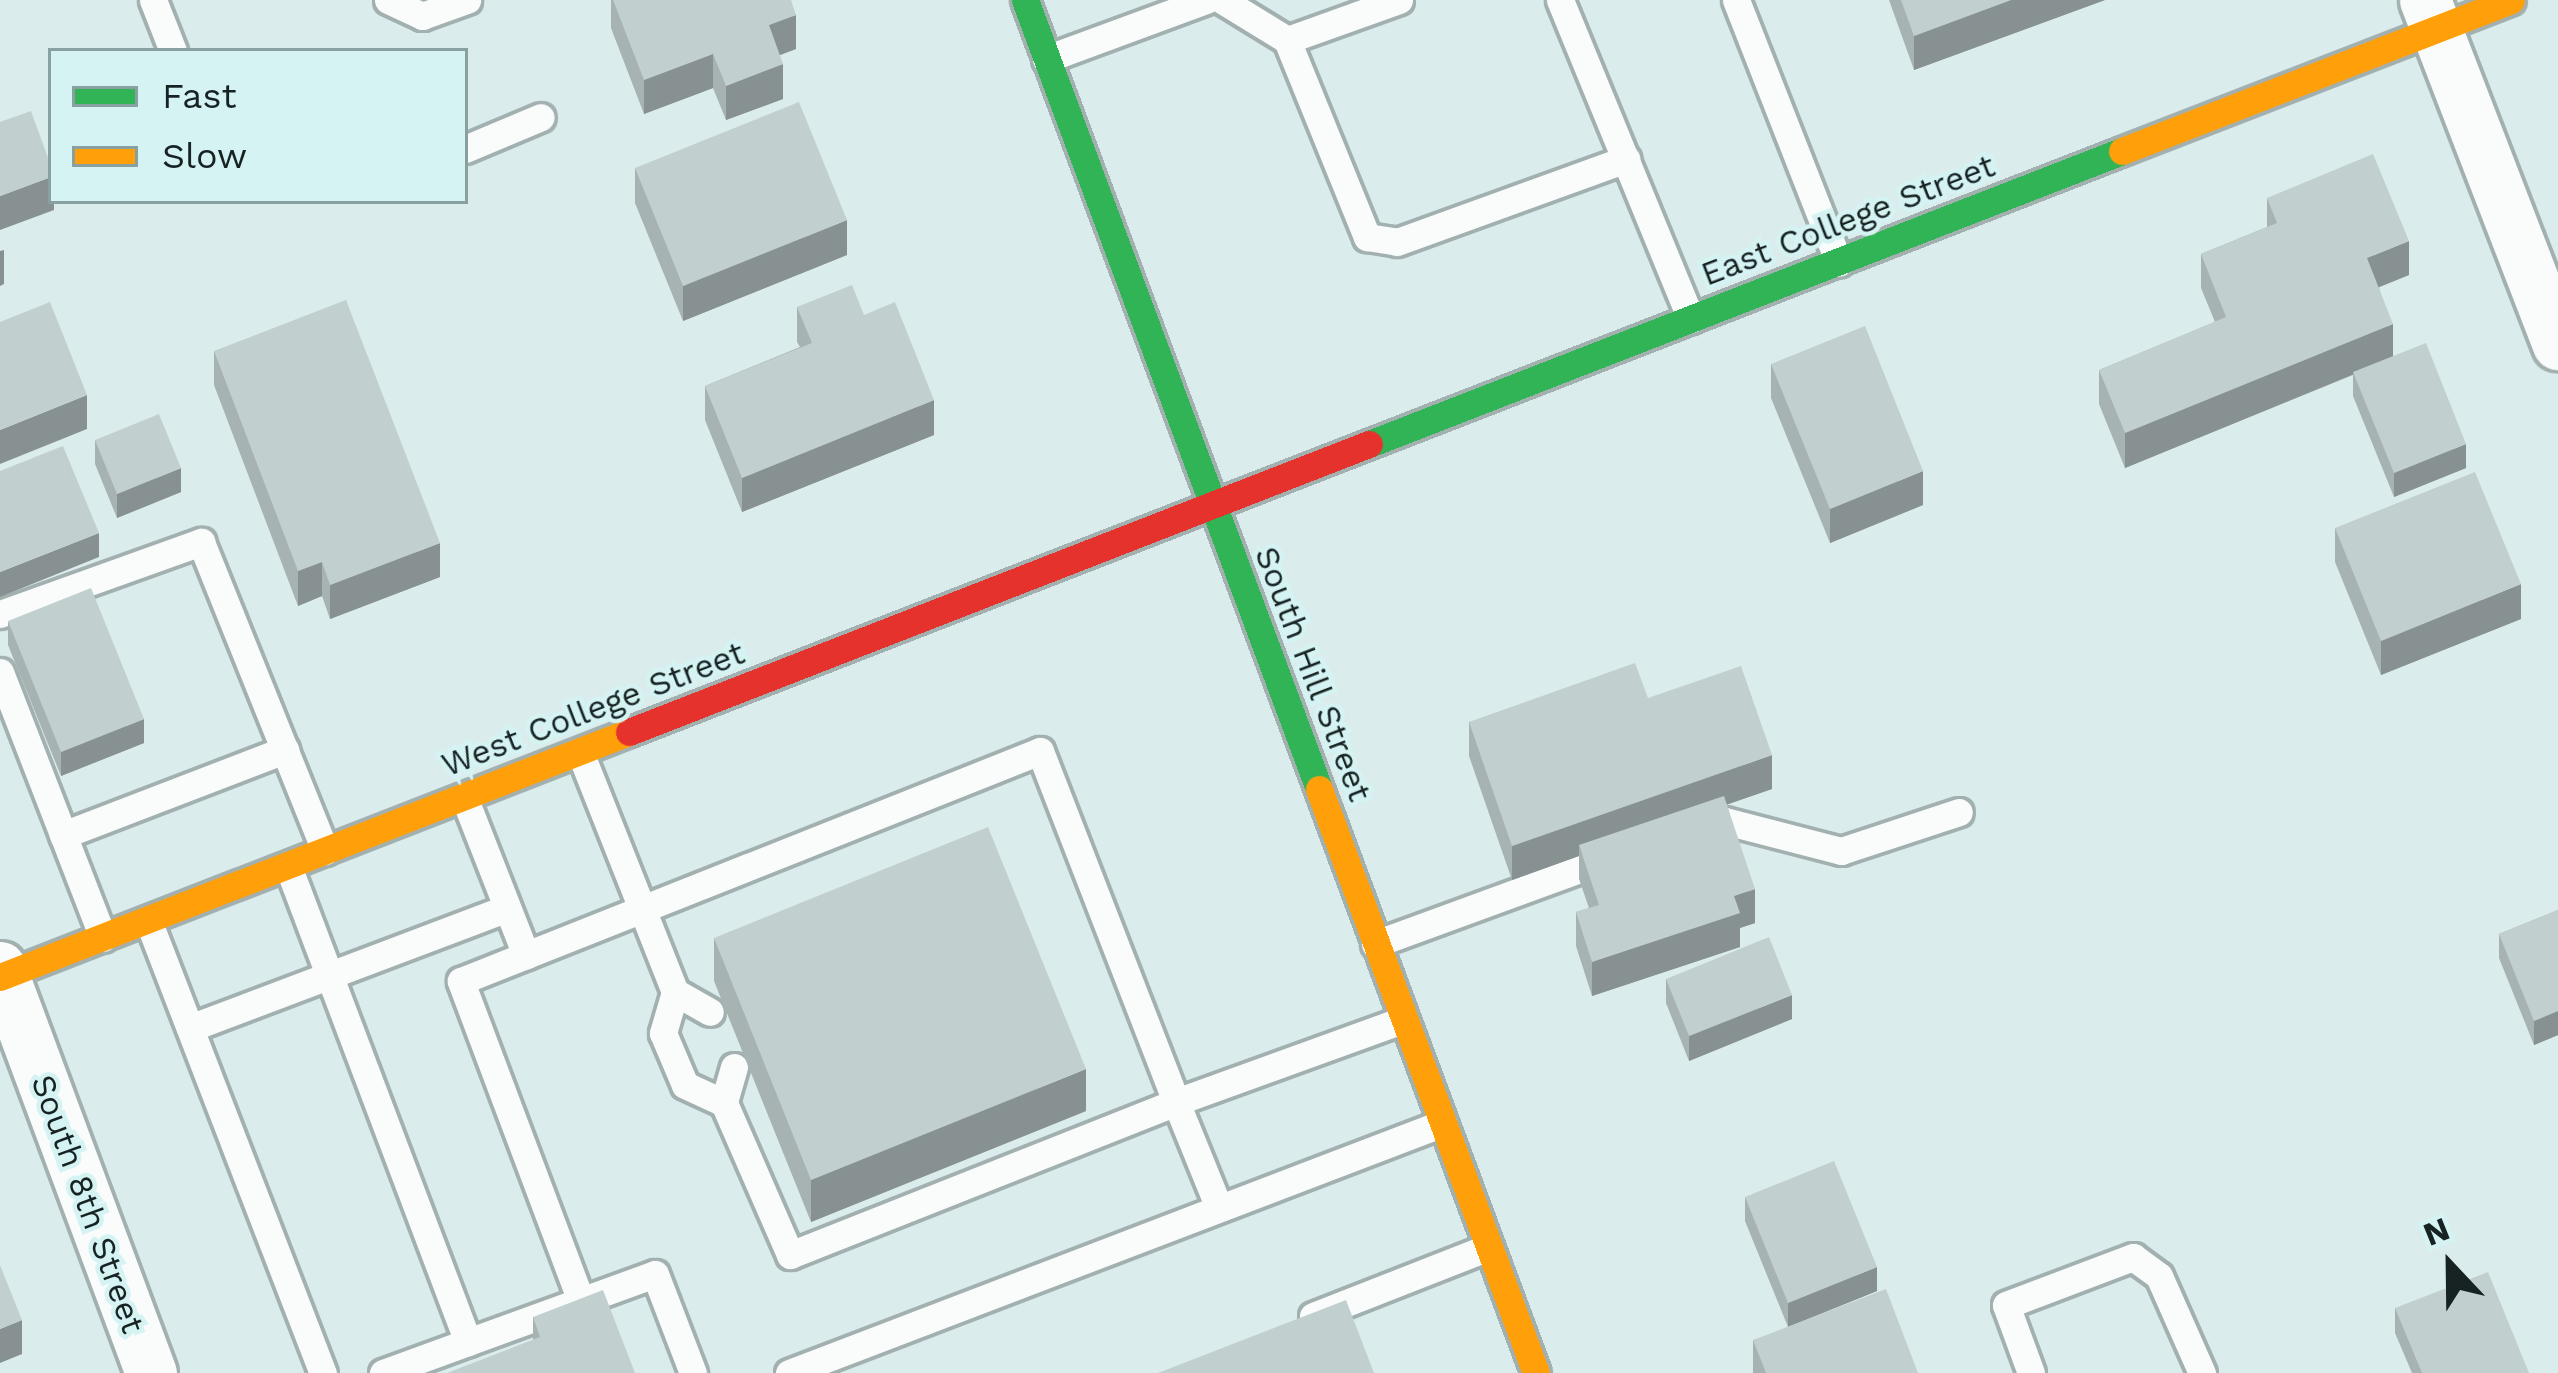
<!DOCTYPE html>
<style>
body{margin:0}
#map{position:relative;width:2558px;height:1373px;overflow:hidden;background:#dbecec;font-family:"Work Sans",sans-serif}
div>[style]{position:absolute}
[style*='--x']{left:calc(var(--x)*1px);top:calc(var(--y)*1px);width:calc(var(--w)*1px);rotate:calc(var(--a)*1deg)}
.roads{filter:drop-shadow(3px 0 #a2b0b0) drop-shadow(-3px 0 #a2b0b0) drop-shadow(0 3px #a2b0b0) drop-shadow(0 -3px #a2b0b0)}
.lane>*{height:27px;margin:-13.5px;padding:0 13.5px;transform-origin:13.5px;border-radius:13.5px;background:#fafcfc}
.street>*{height:51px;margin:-25.5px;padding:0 25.5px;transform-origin:25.5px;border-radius:25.5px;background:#fafcfc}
.fast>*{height:27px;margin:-13.5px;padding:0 13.5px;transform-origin:13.5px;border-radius:13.5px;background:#30b455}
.slow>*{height:27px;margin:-13.5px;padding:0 13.5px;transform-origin:13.5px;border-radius:13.5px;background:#ff9f0a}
.jam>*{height:27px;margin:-13.5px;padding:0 13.5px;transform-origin:13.5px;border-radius:13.5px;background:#e5322d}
.wall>*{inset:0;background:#a7b2b2}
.shaded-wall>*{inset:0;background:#889191}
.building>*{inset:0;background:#c2cfcf}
span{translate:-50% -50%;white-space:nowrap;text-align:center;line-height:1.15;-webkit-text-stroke:9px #d4f3f2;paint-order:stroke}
.street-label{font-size:33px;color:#172323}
.legend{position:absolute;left:48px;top:48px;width:420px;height:156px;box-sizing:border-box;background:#d4f3f2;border:3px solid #88a09f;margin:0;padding:15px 21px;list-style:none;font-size:36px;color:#172323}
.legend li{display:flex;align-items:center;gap:24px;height:60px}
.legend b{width:60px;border:3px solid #88a09f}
.north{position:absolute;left:2390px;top:1205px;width:120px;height:120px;-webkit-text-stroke:9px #d4f3f2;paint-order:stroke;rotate:338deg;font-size:33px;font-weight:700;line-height:48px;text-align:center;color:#172323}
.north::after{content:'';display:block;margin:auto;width:42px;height:54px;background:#172323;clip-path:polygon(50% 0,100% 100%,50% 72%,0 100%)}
</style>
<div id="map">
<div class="roads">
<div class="lane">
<i style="--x:153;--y:0;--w:55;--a:68.6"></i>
<i style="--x:388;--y:0;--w:38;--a:25"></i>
<i style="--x:422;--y:16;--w:48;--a:-19.6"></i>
<i style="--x:1222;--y:0;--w:76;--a:31.6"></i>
<i style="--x:1399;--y:0;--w:119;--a:160.3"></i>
<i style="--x:1287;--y:40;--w:213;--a:67.9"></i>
<i style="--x:1367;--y:237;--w:30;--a:9"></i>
<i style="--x:1397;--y:242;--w:244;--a:-19.9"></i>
<i style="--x:1560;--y:0;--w:345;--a:67.7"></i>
<i style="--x:1736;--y:0;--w:282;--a:68.6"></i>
<i style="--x:1046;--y:59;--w:171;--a:-20.2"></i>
<i style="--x:465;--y:149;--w:82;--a:-22.8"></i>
<i style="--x:0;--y:614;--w:214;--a:-19.7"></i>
<i style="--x:201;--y:542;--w:333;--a:68.1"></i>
<i style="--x:0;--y:672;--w:285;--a:68.8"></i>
<i style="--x:580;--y:752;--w:258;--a:68.4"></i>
<i style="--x:675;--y:992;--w:43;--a:106.3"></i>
<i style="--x:663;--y:1033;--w:56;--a:67.1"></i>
<i style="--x:685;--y:1085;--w:43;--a:24.8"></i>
<i style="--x:464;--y:797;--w:170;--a:68.6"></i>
<i style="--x:1701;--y:828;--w:25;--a:-16"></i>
<i style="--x:1725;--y:821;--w:120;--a:14.5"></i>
<i style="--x:1841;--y:851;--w:124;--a:-18.3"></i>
<i style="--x:63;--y:835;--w:238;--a:-21"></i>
<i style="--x:288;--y:866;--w:509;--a:69.29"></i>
<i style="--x:148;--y:920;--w:486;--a:68.9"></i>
<i style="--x:1375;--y:944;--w:253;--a:-20.1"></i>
<i style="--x:675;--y:992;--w:40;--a:29.7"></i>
<i style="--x:190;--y:1028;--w:339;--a:-20.7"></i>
<i style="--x:734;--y:1067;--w:37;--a:106"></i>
<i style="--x:724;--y:1103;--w:166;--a:66.5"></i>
<i style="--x:790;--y:1255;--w:415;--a:-21.6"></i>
<i style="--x:1176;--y:1102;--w:114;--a:67.9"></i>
<i style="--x:581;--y:1301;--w:342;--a:-110.6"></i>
<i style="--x:461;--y:981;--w:623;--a:-21.66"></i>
<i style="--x:1040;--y:751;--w:376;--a:68.8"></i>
<i style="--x:1176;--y:1102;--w:241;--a:-19.9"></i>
<i style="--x:1313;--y:1316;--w:189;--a:-21.4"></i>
<i style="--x:383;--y:1373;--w:289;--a:-20"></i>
<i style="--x:655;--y:1274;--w:106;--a:69"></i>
<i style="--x:789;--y:1373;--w:700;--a:-20.92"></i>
<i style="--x:2031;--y:1373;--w:72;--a:-110.2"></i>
<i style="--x:2006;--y:1305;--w:136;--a:-20.7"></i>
<i style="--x:2133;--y:1257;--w:32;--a:36"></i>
<i style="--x:2159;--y:1276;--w:106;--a:66.1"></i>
</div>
<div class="street">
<i style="--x:2425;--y:0;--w:369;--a:68.9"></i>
<i style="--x:0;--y:967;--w:433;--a:69.6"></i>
</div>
<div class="fast">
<i style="--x:1025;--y:0;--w:842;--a:69.56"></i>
<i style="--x:1369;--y:444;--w:808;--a:-21.26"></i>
</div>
<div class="slow">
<i style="--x:2122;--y:151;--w:417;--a:-21.2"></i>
<i style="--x:1319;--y:789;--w:623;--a:69.62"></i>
<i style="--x:0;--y:977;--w:675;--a:-21.28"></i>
</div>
<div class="jam">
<i style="--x:629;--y:732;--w:794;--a:-21.27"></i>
</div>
</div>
<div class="wall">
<i style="clip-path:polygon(611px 0,791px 0,796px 49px,780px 55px,783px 99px,726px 120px,713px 88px,644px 114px,611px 28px)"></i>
<i style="clip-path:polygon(1889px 0,2105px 0,1914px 70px)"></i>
<i style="clip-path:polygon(635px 168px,847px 255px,683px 321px,635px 203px)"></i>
<i style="clip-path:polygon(2267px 198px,2409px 275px,2379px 287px,2393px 356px,2466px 468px,2394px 497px,2353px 396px,2353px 375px,2125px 468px,2099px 404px,2099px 370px,2215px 322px,2201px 288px,2201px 254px,2267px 227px)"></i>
<i style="clip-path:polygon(797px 307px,864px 315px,934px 435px,742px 512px,705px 420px,705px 386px,800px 347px,797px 342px)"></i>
<i style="clip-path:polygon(214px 351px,440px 577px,330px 619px,322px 596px,298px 606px,214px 385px)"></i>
<i style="clip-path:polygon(1771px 364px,1923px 505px,1830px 543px,1771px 398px)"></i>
<i style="clip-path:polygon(95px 440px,181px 492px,117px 518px,95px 464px)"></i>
<i style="clip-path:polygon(2335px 528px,2521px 619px,2381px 675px,2335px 562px)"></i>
<i style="clip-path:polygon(8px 621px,144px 743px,61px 776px,8px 645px)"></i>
<i style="clip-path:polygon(1648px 698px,1772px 789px,1727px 804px,1755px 923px,1740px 928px,1740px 947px,1592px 996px,1576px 946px,1576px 912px,1589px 908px,1579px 879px,1579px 856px,1512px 880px,1469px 756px,1469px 722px)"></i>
<i style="clip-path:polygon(2558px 910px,2558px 1035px,2534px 1045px,2499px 958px,2499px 934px)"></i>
<i style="clip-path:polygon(714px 938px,1086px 1111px,811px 1222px,714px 981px)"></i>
<i style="clip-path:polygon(1666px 979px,1792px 1019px,1689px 1061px,1666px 1003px)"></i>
<i style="clip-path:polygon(1745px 1197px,1877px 1291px,1788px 1327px,1745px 1221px)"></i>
<i style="clip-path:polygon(2395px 1308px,2529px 1373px,2412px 1373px,2395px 1333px)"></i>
<i style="clip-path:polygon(533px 1317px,635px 1373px,533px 1340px)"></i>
<i style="clip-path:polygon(1753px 1340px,1918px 1373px,1753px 1373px)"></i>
</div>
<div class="shaded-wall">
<i style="clip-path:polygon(2011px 0,2105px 0,1914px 70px,1914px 36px)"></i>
<i style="clip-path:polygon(796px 15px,796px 49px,769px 59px,769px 25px)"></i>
<i style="clip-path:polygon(713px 54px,713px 88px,644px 114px,644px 80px)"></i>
<i style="clip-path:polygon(783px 64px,783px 99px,726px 120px,726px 86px)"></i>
<i style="clip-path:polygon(51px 177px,51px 201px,54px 201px,54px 210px,0 230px,0 196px)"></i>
<i style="clip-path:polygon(847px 220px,847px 255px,683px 321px,683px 286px)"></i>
<i style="clip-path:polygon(2409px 241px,2409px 275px,2367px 292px,2367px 258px)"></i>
<i style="clip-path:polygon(4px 250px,4px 284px,0 286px,0 251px)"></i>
<i style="clip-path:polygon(2393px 324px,2393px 358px,2125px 468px,2125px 433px)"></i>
<i style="clip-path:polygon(87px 395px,87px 429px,0 464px,0 430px)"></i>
<i style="clip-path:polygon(934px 400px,934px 435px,742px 512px,742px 478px)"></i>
<i style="clip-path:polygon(2466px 444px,2466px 468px,2394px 497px,2394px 473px)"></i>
<i style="clip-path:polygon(181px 468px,181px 492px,117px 518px,117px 494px)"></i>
<i style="clip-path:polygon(1923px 471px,1923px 505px,1830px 543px,1830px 509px)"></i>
<i style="clip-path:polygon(99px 533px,99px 557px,0 597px,0 572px)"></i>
<i style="clip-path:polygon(440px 543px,440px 577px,330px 619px,330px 585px)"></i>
<i style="clip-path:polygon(322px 562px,322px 596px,298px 606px,298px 571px)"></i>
<i style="clip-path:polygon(2521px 584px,2521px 619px,2381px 675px,2381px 641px)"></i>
<i style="clip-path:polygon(144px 719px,144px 743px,61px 776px,61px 752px)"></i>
<i style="clip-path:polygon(1772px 755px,1772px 789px,1582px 855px,1579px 845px,1579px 856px,1512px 880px,1512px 846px)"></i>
<i style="clip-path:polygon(1755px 889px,1755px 923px,1740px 928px,1740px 947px,1592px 996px,1592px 962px,1734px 896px)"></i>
<i style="clip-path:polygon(1792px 995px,1792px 1019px,1689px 1061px,1689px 1036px)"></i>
<i style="clip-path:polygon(2558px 1011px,2558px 1035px,2534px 1045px,2534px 1021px)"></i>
<i style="clip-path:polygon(1086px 1069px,1086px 1111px,811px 1222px,811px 1180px)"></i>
<i style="clip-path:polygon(1877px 1267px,1877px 1291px,1788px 1327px,1788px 1303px)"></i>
<i style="clip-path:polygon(22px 1320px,22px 1354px,0 1363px,0 1329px)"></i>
</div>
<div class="building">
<i style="clip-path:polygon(613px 0,791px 0,796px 15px,769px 25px,783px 64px,726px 86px,713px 54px,644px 80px)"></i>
<i style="clip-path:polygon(1901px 0,2011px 0,1914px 36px)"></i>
<i style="clip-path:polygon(799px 102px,847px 220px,683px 286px,635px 168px)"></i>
<i style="clip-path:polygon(31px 111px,51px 166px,51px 177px,0 196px,0 122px)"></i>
<i style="clip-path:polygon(2373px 154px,2409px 241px,2367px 258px,2393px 324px,2125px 433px,2099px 370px,2226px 317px,2201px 254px,2277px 223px,2267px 198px)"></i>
<i style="clip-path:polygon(852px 285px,864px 315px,895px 302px,934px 400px,742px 478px,705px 386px,812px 343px,797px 307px)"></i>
<i style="clip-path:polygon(346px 300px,440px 543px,330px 585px,322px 562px,298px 571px,214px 351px)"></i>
<i style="clip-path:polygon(50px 302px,87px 395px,0 430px,0 322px)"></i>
<i style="clip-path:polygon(1865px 326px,1923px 471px,1830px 509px,1771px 364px)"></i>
<i style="clip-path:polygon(2426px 343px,2466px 444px,2394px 473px,2353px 372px)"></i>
<i style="clip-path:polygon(159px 414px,181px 468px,117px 494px,95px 440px)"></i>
<i style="clip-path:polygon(63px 446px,99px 533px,0 572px,0 471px)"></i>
<i style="clip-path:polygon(2475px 472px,2521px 584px,2381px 641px,2335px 528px)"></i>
<i style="clip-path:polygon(91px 588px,144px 719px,61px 752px,8px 621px)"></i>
<i style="clip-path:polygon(1635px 663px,1648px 698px,1741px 666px,1772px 755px,1512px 846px,1469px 722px)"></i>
<i style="clip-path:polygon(1724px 796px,1755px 889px,1734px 896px,1740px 913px,1592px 962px,1576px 912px,1599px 905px,1579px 845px)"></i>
<i style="clip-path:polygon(988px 827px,1086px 1069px,811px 1180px,714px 938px)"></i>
<i style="clip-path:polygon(2558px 910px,2558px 1011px,2534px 1021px,2499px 934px)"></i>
<i style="clip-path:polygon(1769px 937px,1792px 995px,1689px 1036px,1666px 979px)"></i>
<i style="clip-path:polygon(1834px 1161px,1877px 1267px,1788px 1303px,1745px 1197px)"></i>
<i style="clip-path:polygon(0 1265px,22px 1320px,0 1329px)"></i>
<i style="clip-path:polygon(2488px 1272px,2529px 1373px,2422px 1373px,2395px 1308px)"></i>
<i style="clip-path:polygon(1886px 1289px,1918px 1373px,1766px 1373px,1753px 1340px)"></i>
<i style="clip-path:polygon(603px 1290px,635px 1373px,447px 1373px,540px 1337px,533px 1317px)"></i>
<i style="clip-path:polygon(1346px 1300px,1374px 1373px,1158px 1373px)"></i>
</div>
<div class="street-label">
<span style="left:1848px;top:220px;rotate:-21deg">East College Street</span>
<span style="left:1313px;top:674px;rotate:69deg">South Hill Street</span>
<span style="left:593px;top:709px;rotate:-21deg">West College Street</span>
<span style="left:88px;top:1204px;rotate:70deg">South 8th Street</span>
</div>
<ul class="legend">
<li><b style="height:15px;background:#30b455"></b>Fast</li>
<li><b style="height:15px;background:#ff9f0a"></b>Slow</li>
</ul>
<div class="north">N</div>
</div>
